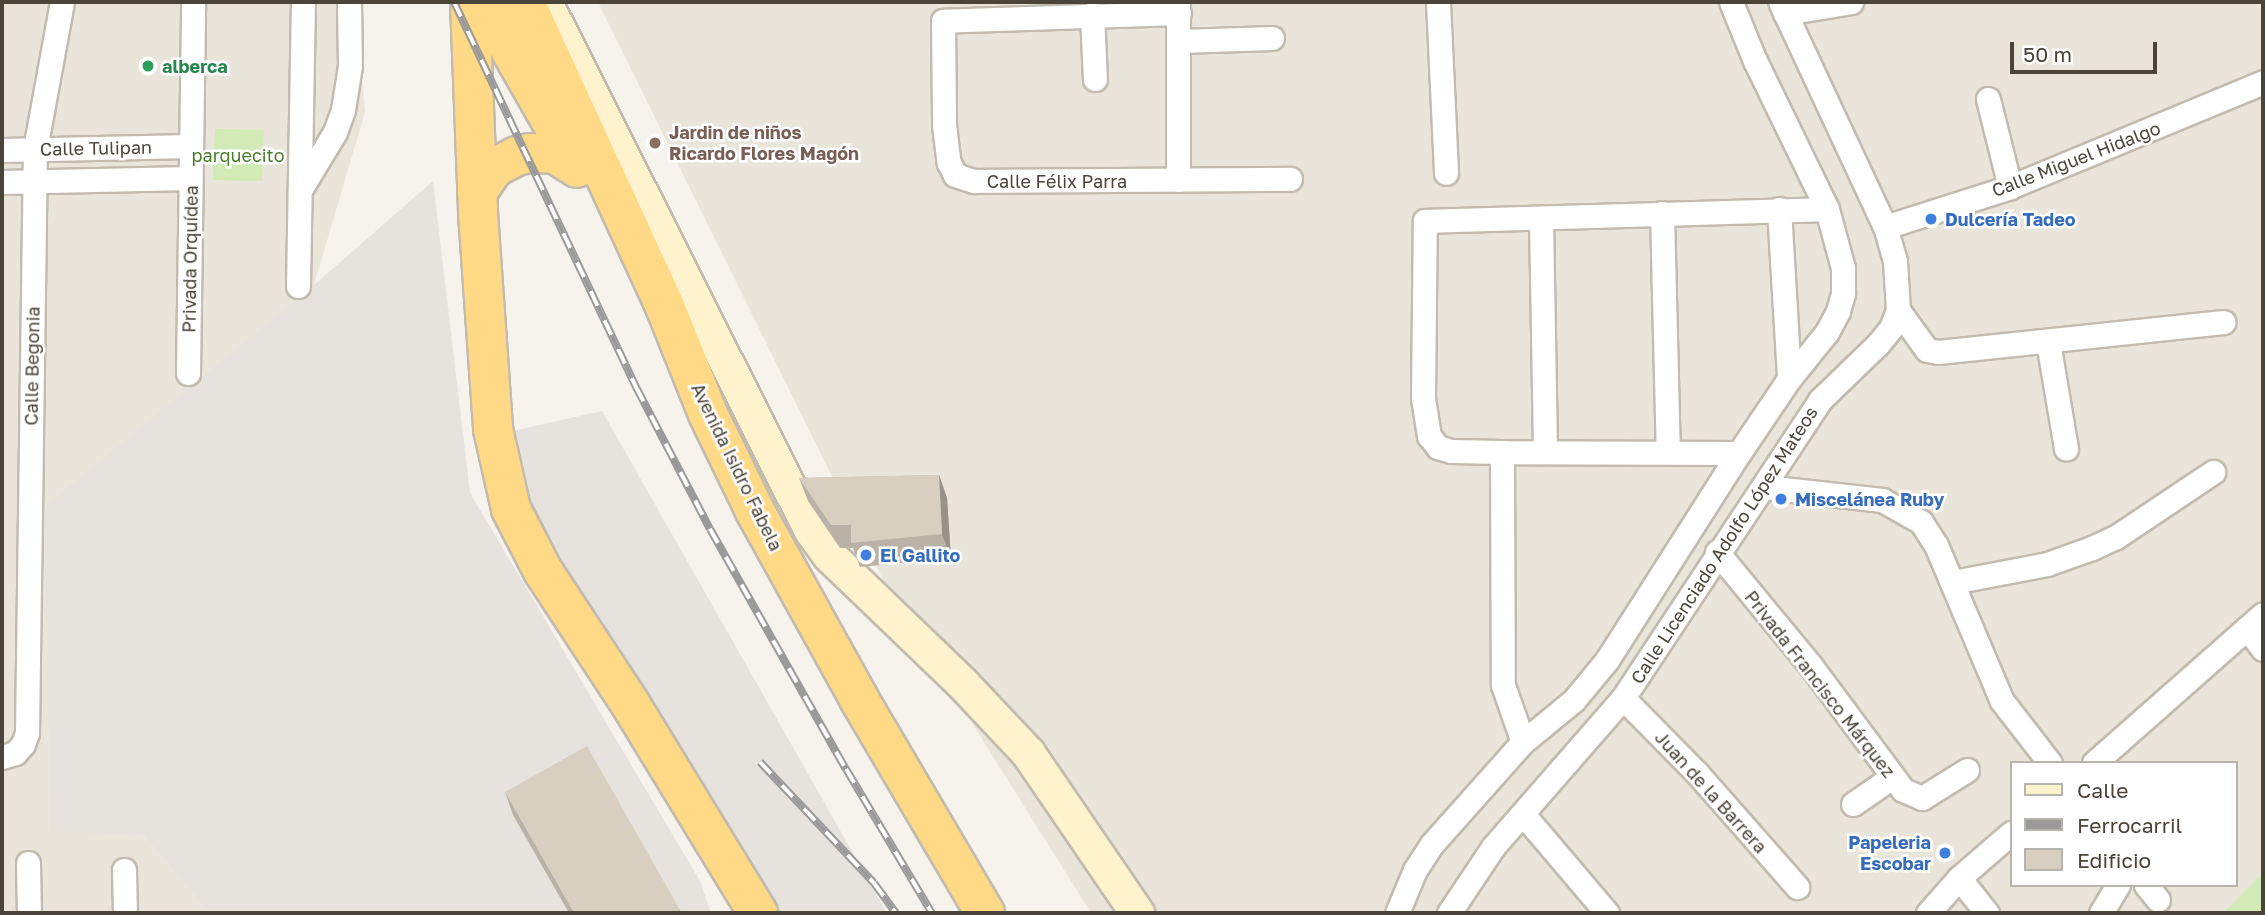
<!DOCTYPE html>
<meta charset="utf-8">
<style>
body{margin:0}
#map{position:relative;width:2265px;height:915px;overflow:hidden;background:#f6f3ec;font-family:"Golos Text",sans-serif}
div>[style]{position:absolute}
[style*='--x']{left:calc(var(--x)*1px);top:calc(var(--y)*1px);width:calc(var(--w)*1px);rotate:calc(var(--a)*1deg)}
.residential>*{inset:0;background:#eae5da}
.industrial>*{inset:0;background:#e6e2dd}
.green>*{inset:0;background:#d2eab5}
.roads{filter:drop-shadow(2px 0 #c2bbae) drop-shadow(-2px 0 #c2bbae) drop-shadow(0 2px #c2bbae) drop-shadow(0 -2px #c2bbae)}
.minor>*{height:23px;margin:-11.5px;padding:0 11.5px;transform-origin:11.5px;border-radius:11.5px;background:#fff}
.secondary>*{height:33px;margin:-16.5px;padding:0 16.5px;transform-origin:16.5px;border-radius:16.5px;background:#fff3cd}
.trunk>*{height:38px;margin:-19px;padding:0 19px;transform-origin:19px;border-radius:19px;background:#ffd985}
.rail>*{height:8px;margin-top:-4px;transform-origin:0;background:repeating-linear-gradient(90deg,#fff 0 16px,#9a9a9a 0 32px);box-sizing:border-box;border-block:2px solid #9a9a9a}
.wall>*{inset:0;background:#bab2a6}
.shaded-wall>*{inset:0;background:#979187}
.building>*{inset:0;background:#d8cfc1}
.dots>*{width:19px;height:19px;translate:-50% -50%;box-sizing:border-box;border:4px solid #fff;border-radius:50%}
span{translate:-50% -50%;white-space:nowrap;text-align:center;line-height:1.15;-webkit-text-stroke:5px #fff;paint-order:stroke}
.leisure-label{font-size:18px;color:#27864d;font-weight:700}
.left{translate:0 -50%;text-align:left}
.education-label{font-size:18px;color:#785e54;font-weight:700}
.street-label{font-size:18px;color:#4b4439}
.park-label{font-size:18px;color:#4a7f2a}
.shop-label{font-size:18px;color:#366cbe;font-weight:700}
.right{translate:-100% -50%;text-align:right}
.frame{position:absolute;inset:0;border:4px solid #4b4439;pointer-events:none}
.legend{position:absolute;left:2010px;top:761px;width:228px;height:126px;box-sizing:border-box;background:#fff;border:2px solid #b7b4b0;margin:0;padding:9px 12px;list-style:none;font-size:21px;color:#4b4439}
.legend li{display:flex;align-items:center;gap:14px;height:35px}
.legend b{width:35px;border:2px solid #b7b4b0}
.scale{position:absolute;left:2010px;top:42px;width:147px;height:32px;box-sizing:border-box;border:4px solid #4b4439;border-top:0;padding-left:9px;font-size:21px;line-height:24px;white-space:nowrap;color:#4b4439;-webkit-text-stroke:5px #fff;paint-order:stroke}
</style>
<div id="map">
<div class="residential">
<i style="clip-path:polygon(2px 2px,355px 2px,365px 112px,314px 285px,161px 414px,143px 835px,209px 913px,2px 913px)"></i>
<i style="clip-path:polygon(evenodd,598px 2px,2263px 2px,2263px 913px,1091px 913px,885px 584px,598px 2px,2011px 763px,2235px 763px,2235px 885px,2011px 885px,2011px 763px)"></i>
</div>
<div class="industrial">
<i style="clip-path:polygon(433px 181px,470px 493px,700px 881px,711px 913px,209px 913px,143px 835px,51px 831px,44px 507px,314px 285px)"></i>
<i style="clip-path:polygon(602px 411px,887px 913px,775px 913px,524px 526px,504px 433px)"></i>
</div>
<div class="green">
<i style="clip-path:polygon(215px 129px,264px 130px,262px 181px,213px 180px)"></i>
<i style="clip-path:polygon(2263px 873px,2263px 913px,2223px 913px)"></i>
</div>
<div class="roads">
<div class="minor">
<i style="--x:1178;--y:2;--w:178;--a:90"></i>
<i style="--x:1438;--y:2;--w:171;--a:87.3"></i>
<i style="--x:1179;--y:13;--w:236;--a:178.1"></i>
<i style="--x:943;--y:21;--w:104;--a:89.4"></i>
<i style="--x:944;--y:125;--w:38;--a:83"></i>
<i style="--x:949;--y:163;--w:13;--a:63"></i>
<i style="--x:955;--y:175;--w:20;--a:18"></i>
<i style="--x:974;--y:181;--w:316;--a:-0.4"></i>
<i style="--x:1785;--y:13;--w:67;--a:-9.5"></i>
<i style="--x:1092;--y:14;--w:65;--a:87.4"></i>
<i style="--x:1180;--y:41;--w:92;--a:-1.9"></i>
<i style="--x:1988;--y:99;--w:91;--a:76"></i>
<i style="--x:2;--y:150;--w:189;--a:-1.2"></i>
<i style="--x:2;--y:182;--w:188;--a:-1.2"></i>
<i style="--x:300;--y:190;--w:68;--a:-58.9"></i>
<i style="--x:335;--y:132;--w:23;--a:-70"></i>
<i style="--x:343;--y:110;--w:45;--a:-81"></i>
<i style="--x:350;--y:66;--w:64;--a:-90.9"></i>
<i style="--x:1779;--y:209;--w:170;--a:86.6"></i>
<i style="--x:1662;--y:213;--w:238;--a:88.6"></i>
<i style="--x:1541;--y:219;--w:233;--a:89"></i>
<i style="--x:1885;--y:227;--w:131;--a:-17.7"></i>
<i style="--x:2010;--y:187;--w:274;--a:-22.5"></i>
<i style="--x:298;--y:286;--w:284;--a:-89"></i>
<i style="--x:1898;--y:310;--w:49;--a:54.1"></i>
<i style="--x:1927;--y:350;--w:11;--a:10"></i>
<i style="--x:1938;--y:352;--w:287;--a:-6"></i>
<i style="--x:2048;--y:342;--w:108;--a:80.4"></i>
<i style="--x:188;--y:373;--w:371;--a:-89.2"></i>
<i style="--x:1502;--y:452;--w:233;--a:89.8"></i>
<i style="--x:1503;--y:685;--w:60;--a:70.7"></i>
<i style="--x:1739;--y:453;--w:237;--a:-179.8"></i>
<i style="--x:1502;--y:452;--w:51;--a:-178.9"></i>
<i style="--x:1451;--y:451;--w:14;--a:-163"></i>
<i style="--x:1438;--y:447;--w:14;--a:-129"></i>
<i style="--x:1429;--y:436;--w:38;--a:-99"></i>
<i style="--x:1423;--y:398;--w:177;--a:-89.4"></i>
<i style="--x:1425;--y:221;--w:402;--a:-1.7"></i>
<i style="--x:1765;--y:487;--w:118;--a:6.3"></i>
<i style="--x:1882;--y:500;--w:45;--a:29.4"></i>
<i style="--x:1921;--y:522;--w:27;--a:57"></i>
<i style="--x:1936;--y:545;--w:169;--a:67.1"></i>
<i style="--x:2002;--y:701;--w:78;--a:52.3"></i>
<i style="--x:1717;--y:552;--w:148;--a:50.5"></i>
<i style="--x:1811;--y:666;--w:154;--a:53.4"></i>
<i style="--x:1903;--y:790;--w:21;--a:23"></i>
<i style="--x:1922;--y:798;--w:53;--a:-31.9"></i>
<i style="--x:1953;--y:582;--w:96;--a:-10.8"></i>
<i style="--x:2047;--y:564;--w:48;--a:-19.6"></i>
<i style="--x:2092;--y:548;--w:26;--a:-25"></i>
<i style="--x:2116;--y:537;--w:117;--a:-33.8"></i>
<i style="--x:2247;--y:628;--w:26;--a:53"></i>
<i style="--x:1623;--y:698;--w:105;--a:45.4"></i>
<i style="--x:1697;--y:773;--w:152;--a:48.7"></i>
<i style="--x:2;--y:757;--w:14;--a:-17"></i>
<i style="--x:15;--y:753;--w:12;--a:-48"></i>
<i style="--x:23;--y:744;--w:12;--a:-70"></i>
<i style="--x:27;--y:733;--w:584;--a:-89.22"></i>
<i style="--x:35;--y:149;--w:149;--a:-79.6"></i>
<i style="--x:2094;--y:763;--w:225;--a:-41.4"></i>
<i style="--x:1853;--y:804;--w:47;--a:-34.7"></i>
<i style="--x:1523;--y:814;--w:130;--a:49.7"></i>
<i style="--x:28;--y:863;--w:50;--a:88.9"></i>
<i style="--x:124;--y:870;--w:43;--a:88.7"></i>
<i style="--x:1959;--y:878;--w:45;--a:51.3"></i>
<i style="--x:2146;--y:885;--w:19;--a:51"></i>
<i style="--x:1397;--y:913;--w:47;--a:-67.3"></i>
<i style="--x:1415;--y:870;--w:31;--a:-57"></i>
<i style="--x:1432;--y:844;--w:137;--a:-48.3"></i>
<i style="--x:1523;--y:742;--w:66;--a:-39.5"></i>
<i style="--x:1574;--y:700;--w:52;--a:-50.5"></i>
<i style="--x:1607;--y:660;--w:246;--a:-57.5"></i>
<i style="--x:1739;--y:453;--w:89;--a:-56"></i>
<i style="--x:1789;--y:379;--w:60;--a:-51"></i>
<i style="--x:1827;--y:332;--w:24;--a:-62"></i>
<i style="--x:1838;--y:311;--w:19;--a:-74"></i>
<i style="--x:1843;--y:293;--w:25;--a:-90"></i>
<i style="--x:1843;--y:268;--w:61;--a:-105.2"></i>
<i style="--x:1827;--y:209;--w:165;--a:-115.9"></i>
<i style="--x:1755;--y:61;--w:64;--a:-112.1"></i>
<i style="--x:1449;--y:913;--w:79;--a:-56.3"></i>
<i style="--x:1493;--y:847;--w:198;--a:-48.9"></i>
<i style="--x:1623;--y:698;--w:357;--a:-56.5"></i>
<i style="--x:1820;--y:400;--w:81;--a:-44"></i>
<i style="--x:1878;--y:344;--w:21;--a:-51"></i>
<i style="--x:1891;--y:328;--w:19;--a:-69"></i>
<i style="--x:1898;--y:310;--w:49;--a:-93.5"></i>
<i style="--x:1895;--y:261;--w:35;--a:-106"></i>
<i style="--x:1885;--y:227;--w:248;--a:-115"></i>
<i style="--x:1928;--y:913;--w:47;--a:-48.5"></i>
<i style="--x:1959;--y:878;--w:69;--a:-40.9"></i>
<i style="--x:2101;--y:913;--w:33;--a:-59"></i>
</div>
<div class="secondary">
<i style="--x:545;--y:2;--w:590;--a:63.3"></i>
<i style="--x:810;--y:529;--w:32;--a:54"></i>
<i style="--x:829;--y:555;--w:186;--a:43.9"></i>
<i style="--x:963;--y:684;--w:95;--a:46.7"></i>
<i style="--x:1028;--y:753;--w:194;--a:55.7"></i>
</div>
<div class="trunk">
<i style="--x:470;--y:2;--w:211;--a:87.8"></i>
<i style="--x:478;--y:213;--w:217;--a:86"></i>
<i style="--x:493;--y:429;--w:82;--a:77.3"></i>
<i style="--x:511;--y:509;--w:70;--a:62.7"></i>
<i style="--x:543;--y:571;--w:160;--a:56.7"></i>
<i style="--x:631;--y:705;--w:244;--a:58.6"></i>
<i style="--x:483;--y:2;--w:174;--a:60.3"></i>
<i style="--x:525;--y:2;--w:332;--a:65.3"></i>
<i style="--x:664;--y:304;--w:118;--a:68.2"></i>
<i style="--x:708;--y:414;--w:108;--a:64.1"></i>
<i style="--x:755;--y:511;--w:215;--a:61"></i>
<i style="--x:859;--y:699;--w:248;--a:59.5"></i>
<i style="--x:477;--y:193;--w:30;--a:-56"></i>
<i style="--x:494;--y:168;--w:26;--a:-28"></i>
<i style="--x:517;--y:156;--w:13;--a:-13"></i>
<i style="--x:530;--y:153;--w:25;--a:2"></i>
<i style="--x:555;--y:154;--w:26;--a:32"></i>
</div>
</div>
<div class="rail">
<i style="--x:454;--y:2;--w:426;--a:64.7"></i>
<i style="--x:636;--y:387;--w:160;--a:62.5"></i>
<i style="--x:710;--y:529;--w:276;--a:60.5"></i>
<i style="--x:846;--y:769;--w:168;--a:59.2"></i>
<i style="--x:760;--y:762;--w:166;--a:46.7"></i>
<i style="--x:874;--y:883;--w:37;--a:54"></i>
</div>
<div class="wall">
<i style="clip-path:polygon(939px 475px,947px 498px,951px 558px,860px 567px,853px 548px,840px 548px,808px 501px,799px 478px)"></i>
<i style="clip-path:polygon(505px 792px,680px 910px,681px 913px,569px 913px,513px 815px)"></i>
</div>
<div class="shaded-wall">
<i style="clip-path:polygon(939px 475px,947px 498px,951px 558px,942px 534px)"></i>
</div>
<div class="building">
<i style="clip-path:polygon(939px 475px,942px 534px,851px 543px,851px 525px,831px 525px,799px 478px)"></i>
<i style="clip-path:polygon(587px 746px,680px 910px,675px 913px,574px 913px,505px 792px)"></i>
</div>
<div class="dots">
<i style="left:148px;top:66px;background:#2e9e5b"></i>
<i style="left:655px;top:143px;background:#8d6e63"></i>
<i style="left:1931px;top:219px;background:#3f7fe0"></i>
<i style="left:1781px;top:499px;background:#3f7fe0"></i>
<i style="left:866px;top:555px;background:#3f7fe0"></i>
<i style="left:1945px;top:853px;background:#3f7fe0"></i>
</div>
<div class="leisure-label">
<span class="left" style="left:162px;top:66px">alberca</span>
</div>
<div class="education-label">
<span class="left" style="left:669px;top:143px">Jardin de niños<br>Ricardo Flores Magón</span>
</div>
<div class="street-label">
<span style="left:96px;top:148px;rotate:-1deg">Calle Tulipan</span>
<span style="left:2076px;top:159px;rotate:-21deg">Calle Miguel Hidalgo</span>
<span style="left:1057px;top:181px">Calle Félix Parra</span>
<span style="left:190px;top:259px;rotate:-89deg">Privada Orquídea</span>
<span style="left:32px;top:366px;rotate:-89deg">Calle Begonia</span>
<span style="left:737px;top:467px;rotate:64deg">Avenida Isidro Fabela</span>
<span style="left:1724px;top:545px;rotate:-57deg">Calle Licenciado Adolfo López Mateos</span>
<span style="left:1820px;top:684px;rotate:52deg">Privada Francisco Márquez</span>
<span style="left:1711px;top:792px;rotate:48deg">Juan de la Barrera</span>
</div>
<div class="park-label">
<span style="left:238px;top:155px">parquecito</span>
</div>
<div class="shop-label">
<span class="left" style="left:1945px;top:219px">Dulcería Tadeo</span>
<span class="left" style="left:1795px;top:499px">Miscelánea Ruby</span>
<span class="left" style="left:880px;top:555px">El Gallito</span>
<span class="right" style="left:1931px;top:853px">Papeleria<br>Escobar</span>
</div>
<div class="frame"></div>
<ul class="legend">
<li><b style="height:9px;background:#fff3cd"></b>Calle</li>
<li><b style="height:9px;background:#9a9a9a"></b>Ferrocarril</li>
<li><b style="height:19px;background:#d8cfc1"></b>Edificio</li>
</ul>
<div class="scale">50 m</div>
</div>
